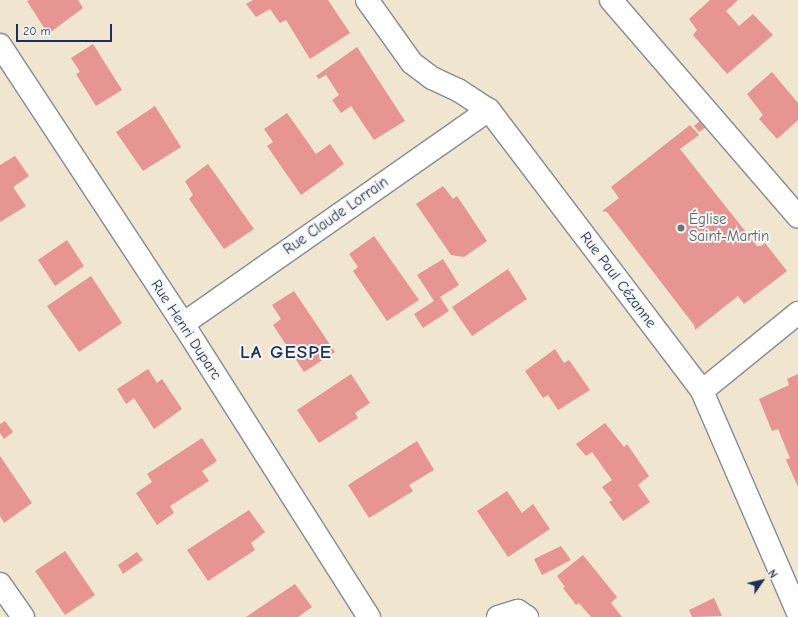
<!DOCTYPE html>
<meta charset="utf-8">
<style>
body{margin:0}
#map{position:relative;width:798px;height:617px;overflow:hidden;background:#f0e5ce;font-family:"Comic Neue",sans-serif}
div>[style]{position:absolute}
[style*='--x']{left:calc(var(--x)*1px);top:calc(var(--y)*1px);width:calc(var(--w)*1px);rotate:calc(var(--a)*1deg)}
.building>*{inset:0;background:#e69593}
.roads{filter:drop-shadow(1px 0 #868a96) drop-shadow(-1px 0 #868a96) drop-shadow(0 1px #868a96) drop-shadow(0 -1px #868a96)}
.street>*{height:22px;margin:-11px;padding:0 11px;transform-origin:11px;border-radius:11px;background:#fff}
.secondary>*{height:22px;margin:-11px;padding:0 11px;transform-origin:11px;border-radius:11px;background:#fff}
.dots>*{width:11px;height:11px;translate:-50% -50%;box-sizing:border-box;border:2px solid #f6f6f2;border-radius:50%}
span{translate:-50% -50%;white-space:nowrap;text-align:center;line-height:1.15;-webkit-text-stroke:4px #f6f6f2;paint-order:stroke}
.street-label{font-size:15px;color:#1b2f5e}
.worship-label{font-size:15px;color:#5b616d}
.left{translate:0 -50%;text-align:left}
.district-label{font-size:19px;color:#1b2f5e;font-weight:700;letter-spacing:1px}
.north{position:absolute;left:742px;top:561px;width:40px;height:40px;-webkit-text-stroke:3px #f6f6f2;paint-order:stroke;rotate:56deg;font-size:11px;font-weight:700;line-height:16px;text-align:center;color:#1b2f5e}
.north::after{content:'';display:block;margin:auto;width:14px;height:18px;background:#1b2f5e;clip-path:polygon(50% 0,100% 100%,50% 72%,0 100%)}
.scale{position:absolute;left:16px;top:24px;width:96px;height:18px;box-sizing:border-box;border:2px solid #1b2f5e;border-top:0;padding-left:5px;font-size:12px;line-height:14px;white-space:nowrap;color:#1b2f5e;-webkit-text-stroke:3px #f6f6f2;paint-order:stroke}
</style>
<div id="map">
<div class="building">
<i style="clip-path:polygon(29px 0,78px 0,83px 8px,48px 34px,27px 1px)"></i>
<i style="clip-path:polygon(253px 0,328px 0,350px 33px,310px 59px,286px 20px,280px 23px,270px 9px,256px 17px,246px 4px)"></i>
<i style="clip-path:polygon(710px 0,738px 0,726px 11px,739px 26px,753px 14px,773px 35px,727px 74px,693px 35px,697px 30px,689px 19px)"></i>
<i style="clip-path:polygon(93px 44px,122px 90px,96px 106px,76px 74px,80px 72px,71px 58px)"></i>
<i style="clip-path:polygon(357px 47px,405px 121px,374px 140px,351px 106px,341px 113px,332px 100px,339px 95px,326px 75px,319px 79px,316px 76px)"></i>
<i style="clip-path:polygon(772px 72px,798px 103px,798px 120px,777px 139px,759px 119px,763px 115px,747px 94px)"></i>
<i style="clip-path:polygon(155px 106px,181px 147px,143px 171px,116px 132px)"></i>
<i style="clip-path:polygon(287px 113px,316px 154px,330px 144px,344px 164px,301px 195px,267px 146px,273px 142px,264px 129px)"></i>
<i style="clip-path:polygon(701px 120px,706px 127px,699px 132px,694px 126px)"></i>
<i style="clip-path:polygon(690px 125px,699px 135px,680px 149px,757px 246px,761px 246px,765px 243px,787px 271px,744px 304px,738px 296px,695px 330px,694px 325px,607px 212px,602px 211px,619px 198px,611px 187px)"></i>
<i style="clip-path:polygon(15px 156px,29px 176px,13px 187px,26px 206px,0 222px,0 165px)"></i>
<i style="clip-path:polygon(208px 164px,254px 229px,224px 249px,189px 199px,193px 195px,185px 181px)"></i>
<i style="clip-path:polygon(443px 186px,453px 199px,457px 196px,487px 241px,464px 257px,451px 255px,416px 204px)"></i>
<i style="clip-path:polygon(374px 236px,419px 300px,387px 321px,353px 271px,358px 267px,349px 254px)"></i>
<i style="clip-path:polygon(67px 240px,84px 266px,55px 286px,38px 260px)"></i>
<i style="clip-path:polygon(443px 259px,459px 285px,440px 297px,449px 311px,423px 328px,414px 314px,434px 301px,417px 275px)"></i>
<i style="clip-path:polygon(508px 269px,527px 299px,472px 336px,452px 307px)"></i>
<i style="clip-path:polygon(91px 276px,122px 323px,79px 352px,47px 306px)"></i>
<i style="clip-path:polygon(294px 291px,335px 352px,304px 372px,273px 325px,281px 319px,272px 305px)"></i>
<i style="clip-path:polygon(555px 349px,564px 363px,569px 360px,590px 390px,558px 410px,548px 395px,543px 398px,525px 371px)"></i>
<i style="clip-path:polygon(148px 369px,157px 383px,162px 379px,182px 409px,154px 429px,134px 398px,126px 404px,117px 389px)"></i>
<i style="clip-path:polygon(351px 374px,370px 403px,355px 413px,358px 418px,319px 443px,297px 410px)"></i>
<i style="clip-path:polygon(798px 374px,798px 487px,786px 460px,790px 458px,778px 429px,772px 431px,759px 399px,789px 385px,787px 379px)"></i>
<i style="clip-path:polygon(5px 421px,13px 432px,4px 439px,0 433px,0 424px)"></i>
<i style="clip-path:polygon(605px 423px,624px 447px,627px 444px,649px 476px,638px 485px,650px 502px,623px 521px,609px 502px,612px 500px,602px 487px,612px 480px,592px 452px,586px 456px,576px 444px)"></i>
<i style="clip-path:polygon(202px 438px,217px 461px,202px 471px,209px 481px,170px 506px,174px 513px,157px 525px,136px 493px,152px 482px,147px 474px)"></i>
<i style="clip-path:polygon(417px 441px,434px 470px,409px 485px,413px 491px,369px 518px,348px 485px)"></i>
<i style="clip-path:polygon(0 456px,32px 503px,4px 523px,0 516px)"></i>
<i style="clip-path:polygon(507px 491px,522px 513px,533px 504px,550px 529px,508px 557px,477px 511px)"></i>
<i style="clip-path:polygon(249px 510px,265px 532px,251px 543px,255px 550px,208px 581px,187px 550px)"></i>
<i style="clip-path:polygon(561px 546px,571px 560px,542px 575px,534px 559px)"></i>
<i style="clip-path:polygon(65px 551px,95px 595px,65px 615px,35px 571px)"></i>
<i style="clip-path:polygon(137px 552px,143px 560px,123px 574px,118px 565px)"></i>
<i style="clip-path:polygon(583px 555px,617px 597px,611px 603px,622px 617px,591px 617px,579px 603px,576px 605px,563px 588px,565px 587px,557px 576px)"></i>
<i style="clip-path:polygon(295px 584px,312px 607px,298px 617px,246px 617px)"></i>
<i style="clip-path:polygon(714px 598px,722px 616px,692px 617px,689px 610px)"></i>
</div>
<div class="roads">
<div class="street">
<i style="--x:367;--y:0;--w:77;--a:54.5"></i>
<i style="--x:412;--y:63;--w:25;--a:37"></i>
<i style="--x:432;--y:78;--w:29;--a:25"></i>
<i style="--x:458;--y:90;--w:37;--a:33"></i>
<i style="--x:489;--y:110;--w:353;--a:52.8"></i>
<i style="--x:702;--y:391;--w:242;--a:66.6"></i>
<i style="--x:611;--y:0;--w:286;--a:49.2"></i>
<i style="--x:183;--y:324;--w:373;--a:-35"></i>
<i style="--x:702;--y:391;--w:124;--a:-39.1"></i>
<i style="--x:0;--y:584;--w:40;--a:55.1"></i>
<i style="--x:498;--y:617;--w:21;--a:-17"></i>
<i style="--x:518;--y:611;--w:11;--a:34"></i>
</div>
<div class="secondary">
<i style="--x:0;--y:45;--w:334;--a:56.7"></i>
<i style="--x:183;--y:324;--w:347;--a:57.6"></i>
</div>
</div>
<div class="dots">
<i style="left:681px;top:228px;background:#6b7280"></i>
</div>
<div class="street-label">
<span style="left:336px;top:216px;rotate:-35deg">Rue Claude Lorrain</span>
<span style="left:618px;top:280px;rotate:53deg">Rue Paul Cézanne</span>
<span style="left:186px;top:330px;rotate:57deg">Rue Henri Duparc</span>
</div>
<div class="worship-label">
<span class="left" style="left:689px;top:228px">Église<br>Saint-Martin</span>
</div>
<div class="district-label">
<span style="left:286px;top:353px">LA GESPE</span>
</div>
<div class="north">N</div>
<div class="scale">20 m</div>
</div>
